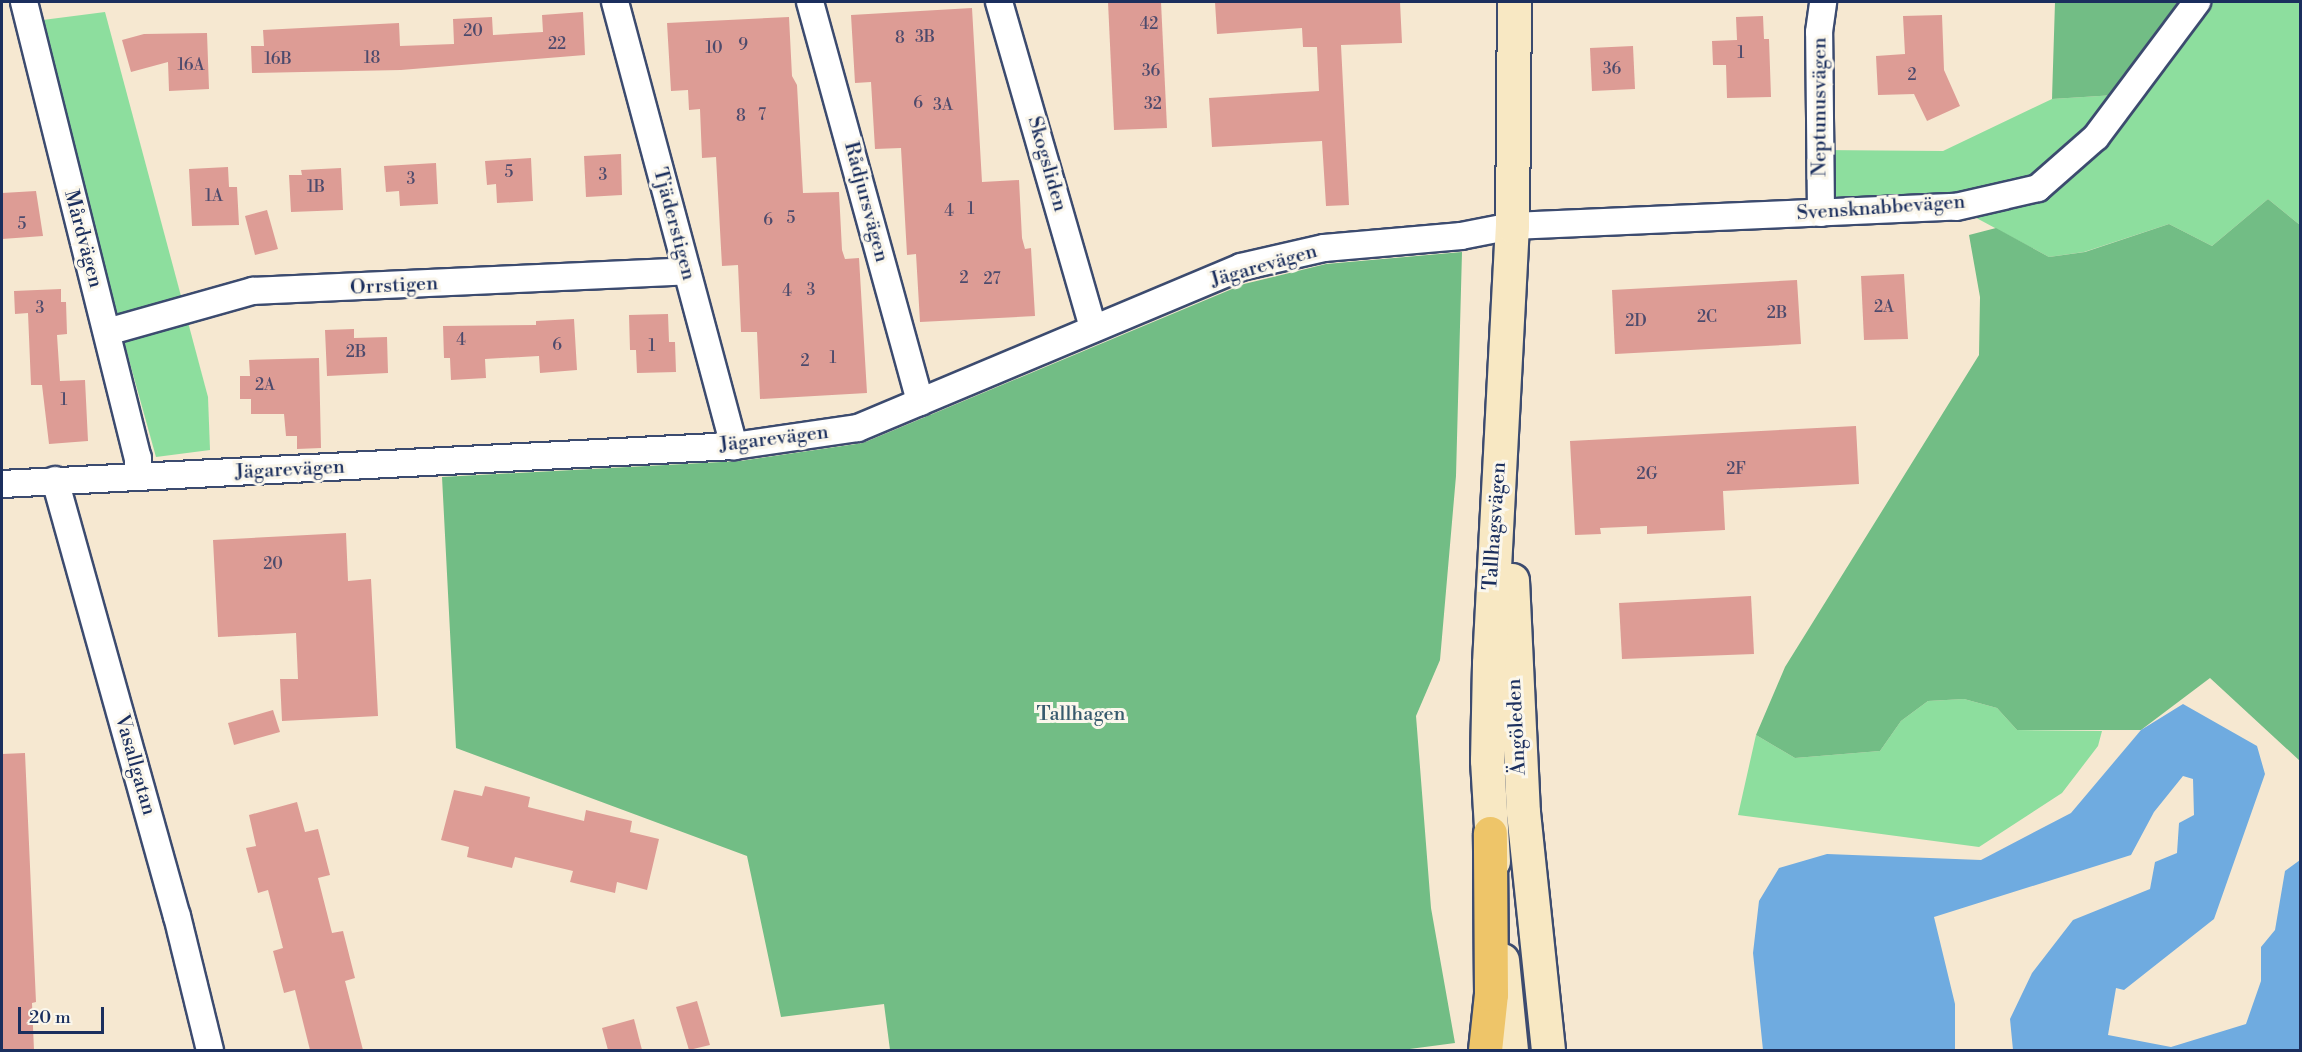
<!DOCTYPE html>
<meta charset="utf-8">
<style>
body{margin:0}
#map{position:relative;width:2302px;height:1052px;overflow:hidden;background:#f6e8d1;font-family:"Libre Bodoni",serif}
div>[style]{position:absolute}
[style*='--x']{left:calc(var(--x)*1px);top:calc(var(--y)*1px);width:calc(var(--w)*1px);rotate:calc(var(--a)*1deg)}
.green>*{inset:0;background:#8dde9e}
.forest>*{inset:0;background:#72bd85}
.water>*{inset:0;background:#6fabe0}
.building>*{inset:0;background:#dd9c95}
.roads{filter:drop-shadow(2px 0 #3c4b6f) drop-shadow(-2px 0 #3c4b6f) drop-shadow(0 2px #3c4b6f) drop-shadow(0 -2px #3c4b6f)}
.minor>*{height:26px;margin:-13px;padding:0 13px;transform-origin:13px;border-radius:13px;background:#fff}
.secondary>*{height:33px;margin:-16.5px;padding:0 16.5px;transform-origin:16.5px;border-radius:16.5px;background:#f8e8c3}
.primary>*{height:33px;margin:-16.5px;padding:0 16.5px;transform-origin:16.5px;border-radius:16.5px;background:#eec569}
span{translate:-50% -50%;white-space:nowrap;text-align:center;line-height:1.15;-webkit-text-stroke:6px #fbf7ec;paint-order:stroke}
.number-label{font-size:16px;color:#4c4a6c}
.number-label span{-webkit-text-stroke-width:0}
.street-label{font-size:20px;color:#1b2f5e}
.park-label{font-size:20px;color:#385b6e}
.frame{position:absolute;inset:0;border:3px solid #1b2f5e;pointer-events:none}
.scale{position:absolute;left:18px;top:1007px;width:86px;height:27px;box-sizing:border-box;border:3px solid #1b2f5e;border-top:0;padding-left:8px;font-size:18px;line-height:21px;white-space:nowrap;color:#1b2f5e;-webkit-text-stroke:4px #fbf7ec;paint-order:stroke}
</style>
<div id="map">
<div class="green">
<i style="clip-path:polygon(2197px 2px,2300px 2px,2300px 225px,2268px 199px,2212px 246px,2169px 224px,2084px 252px,2049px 257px,1956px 207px,1821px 213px,1819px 150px,1943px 151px,2052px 99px,2131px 94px)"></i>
<i style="clip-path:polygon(105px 12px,208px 397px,210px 450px,156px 457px,35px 21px)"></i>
<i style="clip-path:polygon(1964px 699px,1997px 708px,2017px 730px,2102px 731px,2098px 746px,2062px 793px,1979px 847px,1738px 815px,1756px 735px,1795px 758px,1880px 751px,1901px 721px,1928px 701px)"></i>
</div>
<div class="forest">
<i style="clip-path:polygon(2055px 2px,2197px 2px,2131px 94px,2052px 99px)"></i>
<i style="clip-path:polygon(2268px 199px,2300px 225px,2300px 761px,2210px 678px,2141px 730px,2017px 730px,1997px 708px,1964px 699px,1928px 701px,1901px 721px,1880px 751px,1795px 758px,1756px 735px,1785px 667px,1979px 355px,1980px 297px,1969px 235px,1996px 228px,2049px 257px,2085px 252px,2169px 224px,2212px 246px)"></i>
<i style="clip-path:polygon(1462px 252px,1456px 476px,1440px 660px,1416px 716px,1431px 908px,1455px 1043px,1402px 1050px,890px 1050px,884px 1004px,781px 1017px,747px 856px,456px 748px,442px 477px,740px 461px,863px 443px,1244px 284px,1326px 264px)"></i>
</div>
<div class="water">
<i style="clip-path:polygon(2183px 704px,2257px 746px,2265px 774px,2214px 919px,2124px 990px,2116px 988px,2108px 1035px,2171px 1047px,2246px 1024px,2261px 981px,2261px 947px,2275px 930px,2285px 871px,2300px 860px,2300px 1050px,2013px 1050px,2010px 1019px,2032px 973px,2073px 920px,2150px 889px,2155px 862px,2177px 853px,2179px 823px,2194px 815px,2193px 779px,2183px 776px,2154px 812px,2131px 855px,1934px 917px,1955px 1004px,1955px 1050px,1763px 1050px,1753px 953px,1759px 901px,1779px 868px,1827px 854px,1981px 860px,2071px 813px,2141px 730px)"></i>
</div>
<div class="building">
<i style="clip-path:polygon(1108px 2px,1161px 2px,1167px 128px,1114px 130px)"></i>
<i style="clip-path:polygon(1215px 2px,1400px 2px,1402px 43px,1341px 45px,1349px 205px,1326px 206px,1322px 141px,1212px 147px,1209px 98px,1319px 91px,1317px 47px,1303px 47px,1302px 28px,1217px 34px)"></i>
<i style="clip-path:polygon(972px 8px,982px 182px,1019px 180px,1022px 238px,1025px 249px,1031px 248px,1035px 316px,920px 322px,916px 254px,907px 255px,901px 148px,875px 149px,871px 82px,855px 83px,851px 15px)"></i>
<i style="clip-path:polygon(583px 12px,585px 55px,401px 70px,252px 73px,251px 46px,264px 46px,263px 30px,399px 23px,400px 46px,454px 44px,453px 19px,492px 17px,493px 35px,543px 32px,542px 15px)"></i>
<i style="clip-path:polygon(1942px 15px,1944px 70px,1960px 106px,1927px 121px,1914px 94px,1878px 95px,1876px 56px,1905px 54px,1903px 16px)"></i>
<i style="clip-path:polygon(1763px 16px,1764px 39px,1769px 39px,1771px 97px,1727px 98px,1726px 65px,1713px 65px,1712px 41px,1737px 40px,1736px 17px)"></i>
<i style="clip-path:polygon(789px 17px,792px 76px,797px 85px,803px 193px,839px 192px,842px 250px,845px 259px,859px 258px,867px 393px,760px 399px,757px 332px,741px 332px,738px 265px,722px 266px,716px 157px,702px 158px,700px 109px,689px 110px,688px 90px,671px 91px,667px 23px)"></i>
<i style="clip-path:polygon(207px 33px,209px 89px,169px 91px,168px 62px,131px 72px,122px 40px,144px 34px)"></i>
<i style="clip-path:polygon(1633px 46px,1635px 89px,1592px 91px,1590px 48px)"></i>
<i style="clip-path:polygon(621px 154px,622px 195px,586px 197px,584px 156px)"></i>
<i style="clip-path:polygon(531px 158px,533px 201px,497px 203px,496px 184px,487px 185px,485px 161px)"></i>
<i style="clip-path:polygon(436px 163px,438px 204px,400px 206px,399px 191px,386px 192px,384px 166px)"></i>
<i style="clip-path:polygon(228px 167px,229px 187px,237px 187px,239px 225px,192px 226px,189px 169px)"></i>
<i style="clip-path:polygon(341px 168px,343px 210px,291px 212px,289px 175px,302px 175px,301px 170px)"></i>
<i style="clip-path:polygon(36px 191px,43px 236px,2px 239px,2px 193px)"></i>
<i style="clip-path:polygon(267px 210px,278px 249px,255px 255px,245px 216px)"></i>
<i style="clip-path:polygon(1904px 274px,1908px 339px,1864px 340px,1861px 276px)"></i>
<i style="clip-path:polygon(1797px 280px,1801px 344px,1615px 354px,1612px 290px)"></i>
<i style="clip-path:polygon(61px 289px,61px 302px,66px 302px,67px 334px,57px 335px,60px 381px,85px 380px,88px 441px,49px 444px,42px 385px,31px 385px,28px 313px,15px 314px,14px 291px)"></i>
<i style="clip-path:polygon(668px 314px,669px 342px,675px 342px,676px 372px,637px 373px,636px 350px,630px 350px,629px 315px)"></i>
<i style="clip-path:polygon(574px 319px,577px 370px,540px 373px,539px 356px,485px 359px,486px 378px,451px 380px,450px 358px,444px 358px,443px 326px,536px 325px,536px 321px)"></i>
<i style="clip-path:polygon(354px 329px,354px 338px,387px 337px,388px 373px,327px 376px,325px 330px)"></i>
<i style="clip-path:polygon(319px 358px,321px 448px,297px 449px,297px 436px,286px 436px,284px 414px,251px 414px,251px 399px,240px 399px,240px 376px,250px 376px,249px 360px)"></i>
<i style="clip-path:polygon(1856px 426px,1859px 484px,1723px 491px,1725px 530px,1647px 534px,1647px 526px,1600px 528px,1601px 534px,1575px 535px,1570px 441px)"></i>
<i style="clip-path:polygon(346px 533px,348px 581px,371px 579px,378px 716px,282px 721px,280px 679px,298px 679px,296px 633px,218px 637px,213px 540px)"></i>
<i style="clip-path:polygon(1751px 596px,1754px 654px,1622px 659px,1619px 603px)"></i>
<i style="clip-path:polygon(273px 710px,280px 732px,234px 745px,228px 723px)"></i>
<i style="clip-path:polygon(25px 753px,36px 1002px,32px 1003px,34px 1050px,2px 1050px,2px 754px)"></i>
<i style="clip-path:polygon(485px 786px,530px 797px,528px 807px,584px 821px,586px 810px,632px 821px,630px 832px,659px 839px,647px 890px,617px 882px,615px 893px,570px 882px,573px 871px,515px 857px,512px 868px,467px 857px,469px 847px,441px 840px,454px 790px,482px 796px)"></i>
<i style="clip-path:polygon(297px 802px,305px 832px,318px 829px,330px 875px,318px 878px,332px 933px,343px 931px,355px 978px,345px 981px,363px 1050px,310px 1050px,295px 990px,284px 993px,273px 951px,283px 948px,268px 890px,258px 893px,246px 848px,256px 846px,249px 815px)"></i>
<i style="clip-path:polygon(697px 1001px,710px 1045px,689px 1050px,676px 1007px)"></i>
<i style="clip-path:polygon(634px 1019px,642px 1050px,608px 1050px,602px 1028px)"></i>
</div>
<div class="roads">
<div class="minor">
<i style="--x:24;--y:2;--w:470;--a:76"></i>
<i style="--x:138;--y:458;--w:18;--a:90"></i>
<i style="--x:615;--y:2;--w:460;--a:75"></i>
<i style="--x:810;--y:2;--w:415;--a:74.6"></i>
<i style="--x:999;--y:2;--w:338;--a:73.9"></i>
<i style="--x:1821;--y:213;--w:181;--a:-90.6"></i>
<i style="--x:1819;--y:32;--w:30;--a:-82"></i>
<i style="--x:107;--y:332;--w:152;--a:-15.7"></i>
<i style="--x:253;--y:291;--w:434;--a:-2.6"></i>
<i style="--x:55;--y:480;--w:453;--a:74.4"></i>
<i style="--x:177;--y:916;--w:138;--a:76.2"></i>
<i style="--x:2;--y:484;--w:733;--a:-2.97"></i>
<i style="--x:734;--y:446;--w:125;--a:-8.3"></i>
<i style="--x:858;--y:428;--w:415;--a:-22.8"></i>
<i style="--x:1241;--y:267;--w:85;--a:-12.9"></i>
<i style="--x:1324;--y:248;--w:138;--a:-5"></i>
<i style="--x:1461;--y:236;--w:52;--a:-11.1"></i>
<i style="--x:1512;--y:226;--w:444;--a:-2.5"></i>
<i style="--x:1956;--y:207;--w:84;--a:-13"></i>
<i style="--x:2038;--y:188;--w:77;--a:-41.3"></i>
<i style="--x:2096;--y:137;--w:169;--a:-53.2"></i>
</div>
<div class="secondary">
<i style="--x:1512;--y:580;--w:232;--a:87.3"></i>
<i style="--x:1523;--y:812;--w:239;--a:84"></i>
<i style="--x:1493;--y:861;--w:101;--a:-93.4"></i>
<i style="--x:1487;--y:760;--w:97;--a:-88.8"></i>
<i style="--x:1489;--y:663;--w:438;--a:-87"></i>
<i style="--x:1512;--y:226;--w:224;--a:-89.5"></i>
<i style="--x:1502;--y:960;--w:90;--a:84.3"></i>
</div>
<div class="primary">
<i style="--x:1485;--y:1050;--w:56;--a:-83.9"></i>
<i style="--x:1491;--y:994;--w:161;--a:-90.4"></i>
</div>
</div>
<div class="number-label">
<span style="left:1149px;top:24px">42</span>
<span style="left:473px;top:31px">20</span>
<span style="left:925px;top:37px">3B</span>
<span style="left:900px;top:38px">8</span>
<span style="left:557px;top:44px">22</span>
<span style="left:743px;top:45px">9</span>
<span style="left:714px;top:48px">10</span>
<span style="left:1741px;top:53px">1</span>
<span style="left:372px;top:58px">18</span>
<span style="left:278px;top:59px">16B</span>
<span style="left:191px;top:65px">16A</span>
<span style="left:1612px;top:69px">36</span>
<span style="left:1151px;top:71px">36</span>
<span style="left:1912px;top:75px">2</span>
<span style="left:918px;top:103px">6</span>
<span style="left:1153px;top:104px">32</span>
<span style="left:943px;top:105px">3A</span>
<span style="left:762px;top:115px">7</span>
<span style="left:741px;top:116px">8</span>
<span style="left:509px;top:172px">5</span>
<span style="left:603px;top:175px">3</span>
<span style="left:411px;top:179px">3</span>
<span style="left:316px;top:187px">1B</span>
<span style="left:214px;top:196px">1A</span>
<span style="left:971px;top:209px">1</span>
<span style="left:949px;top:211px">4</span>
<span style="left:791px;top:218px">5</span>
<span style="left:768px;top:220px">6</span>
<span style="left:22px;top:224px">5</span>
<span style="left:964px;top:278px">2</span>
<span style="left:992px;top:279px">27</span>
<span style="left:811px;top:290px">3</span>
<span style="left:787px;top:291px">4</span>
<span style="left:1884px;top:307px">2A</span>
<span style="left:40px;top:308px">3</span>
<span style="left:1777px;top:313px">2B</span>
<span style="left:1707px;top:317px">2C</span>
<span style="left:1636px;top:321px">2D</span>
<span style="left:461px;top:340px">4</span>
<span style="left:557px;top:345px">6</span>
<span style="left:652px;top:346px">1</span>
<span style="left:356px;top:352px">2B</span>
<span style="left:833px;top:358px">1</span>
<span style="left:805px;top:361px">2</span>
<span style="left:265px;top:385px">2A</span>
<span style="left:64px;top:400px">1</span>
<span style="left:1736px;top:469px">2F</span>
<span style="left:1647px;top:474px">2G</span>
<span style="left:273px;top:564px">20</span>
</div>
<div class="street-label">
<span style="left:1820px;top:107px;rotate:-90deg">Neptunusvägen</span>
<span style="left:1047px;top:164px;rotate:74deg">Skogsliden</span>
<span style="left:866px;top:202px;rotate:75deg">Rådjursvägen</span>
<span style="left:1881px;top:208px;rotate:-4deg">Svensknabbevägen</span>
<span style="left:674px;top:224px;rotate:75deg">Tjäderstigen</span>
<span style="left:83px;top:239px;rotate:75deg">Mårdvägen</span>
<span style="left:1264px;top:266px;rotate:-16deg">Jägarevägen</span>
<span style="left:394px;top:286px;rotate:-3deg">Orrstigen</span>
<span style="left:774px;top:439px;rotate:-7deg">Jägarevägen</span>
<span style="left:290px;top:470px;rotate:-3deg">Jägarevägen</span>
<span style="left:1495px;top:526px;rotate:-86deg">Tallhagsvägen</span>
<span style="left:1517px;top:727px;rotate:-93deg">Ängöleden</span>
<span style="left:135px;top:765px;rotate:74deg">Vasallgatan</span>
</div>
<div class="park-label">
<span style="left:1081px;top:714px">Tallhagen</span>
</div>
<div class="frame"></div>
<div class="scale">20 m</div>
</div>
